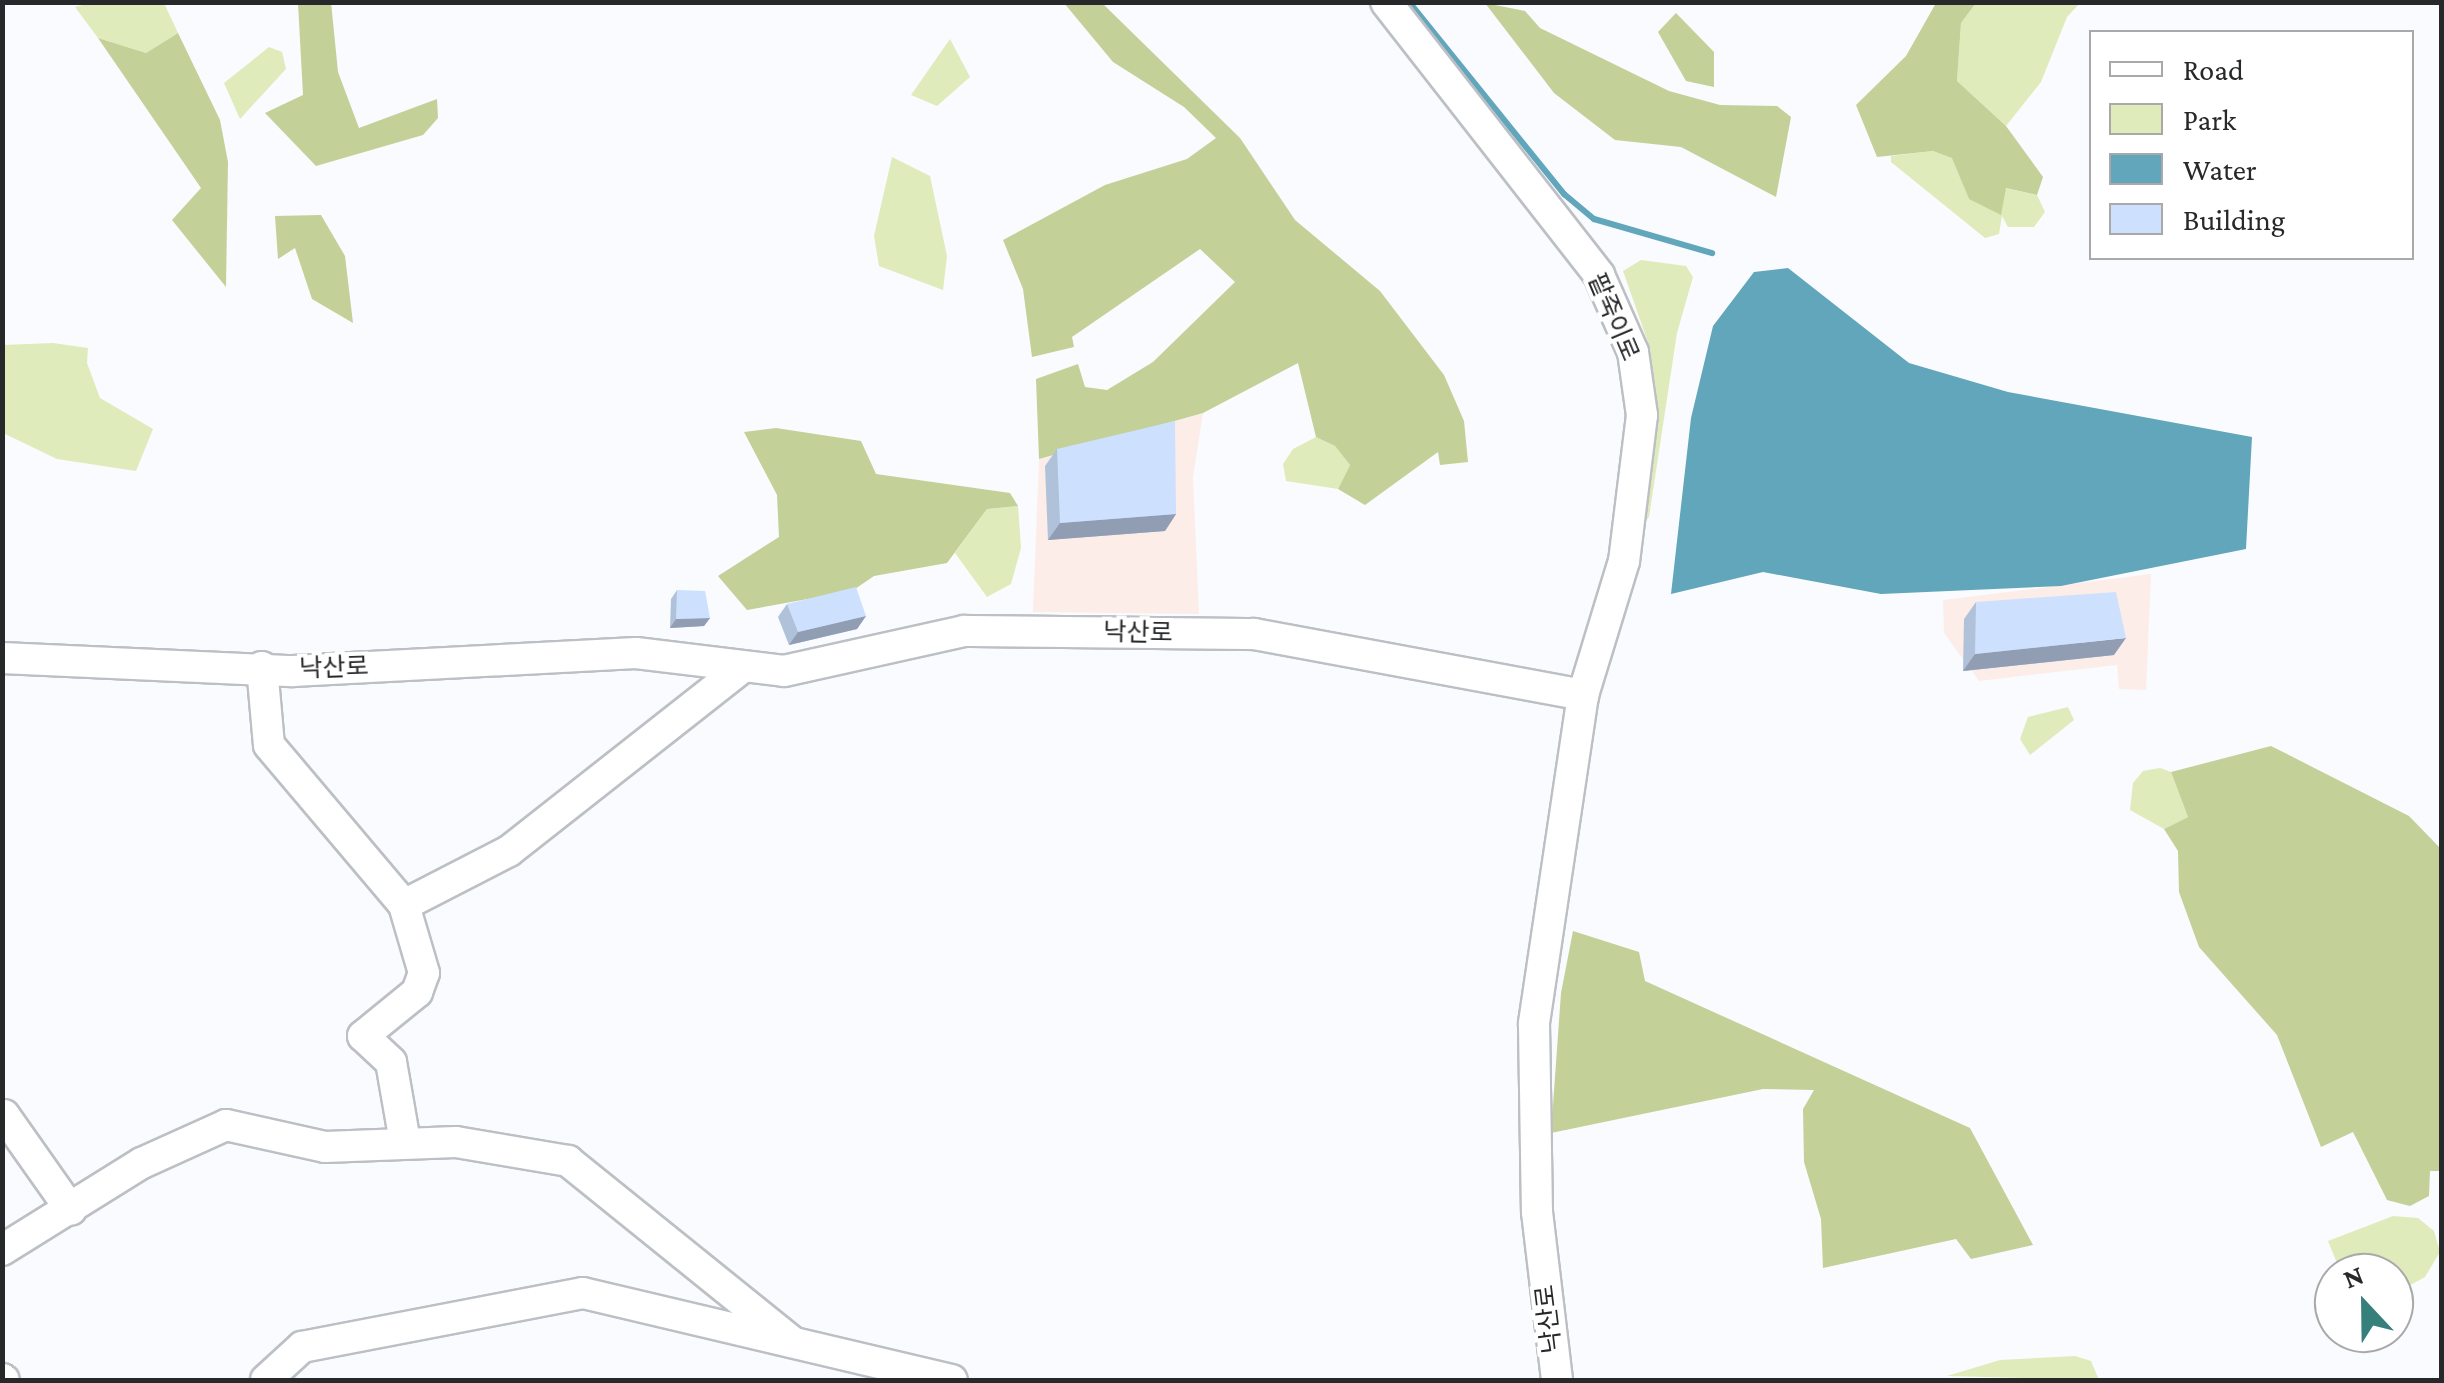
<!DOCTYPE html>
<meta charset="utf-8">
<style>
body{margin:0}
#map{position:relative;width:2444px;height:1383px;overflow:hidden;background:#f9fbfe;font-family:"Crimson Pro","Noto Sans KR",serif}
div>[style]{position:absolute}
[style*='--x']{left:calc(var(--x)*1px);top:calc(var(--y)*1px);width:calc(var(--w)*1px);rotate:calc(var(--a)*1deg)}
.industrial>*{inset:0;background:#fdede9}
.green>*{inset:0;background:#e0ebbb}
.forest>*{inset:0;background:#c3d097}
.water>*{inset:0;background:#61a6bb}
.stream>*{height:6px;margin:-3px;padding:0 3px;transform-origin:3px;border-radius:3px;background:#61a6bb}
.roads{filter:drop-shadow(2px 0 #bcc0c5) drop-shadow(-2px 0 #bcc0c5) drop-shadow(0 2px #bcc0c5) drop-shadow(0 -2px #bcc0c5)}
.minor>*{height:30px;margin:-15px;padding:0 15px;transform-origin:15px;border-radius:15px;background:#fff}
.wall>*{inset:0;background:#b0c1da}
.shaded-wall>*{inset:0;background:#909db2}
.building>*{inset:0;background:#cde0fe}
span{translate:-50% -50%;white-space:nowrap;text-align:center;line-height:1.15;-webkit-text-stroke:8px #fff;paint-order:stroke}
.street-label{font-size:25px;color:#27282a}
.frame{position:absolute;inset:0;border:5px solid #27282a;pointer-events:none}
.legend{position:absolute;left:2089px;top:30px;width:325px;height:230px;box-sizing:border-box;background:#fff;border:2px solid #a9a9aa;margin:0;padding:12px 18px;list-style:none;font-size:30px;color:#27282a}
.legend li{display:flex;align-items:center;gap:20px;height:50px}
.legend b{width:50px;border:2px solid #a9a9aa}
.north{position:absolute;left:2314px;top:1253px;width:100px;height:100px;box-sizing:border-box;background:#fff;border:2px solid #a9a9aa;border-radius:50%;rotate:338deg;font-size:28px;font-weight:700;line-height:40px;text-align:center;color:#27282a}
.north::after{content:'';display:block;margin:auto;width:35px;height:45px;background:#377f7b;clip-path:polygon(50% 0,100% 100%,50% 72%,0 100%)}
</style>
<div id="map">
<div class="industrial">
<i style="clip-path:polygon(1203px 413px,1193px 477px,1199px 614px,1033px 612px,1039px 459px)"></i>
<i style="clip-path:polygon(2151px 574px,2146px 690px,2119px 689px,2117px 665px,1979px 681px,1944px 633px,1943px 600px)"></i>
</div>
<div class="green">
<i style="clip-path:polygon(90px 3px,164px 3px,178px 33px,146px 53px,98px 38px,75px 7px)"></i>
<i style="clip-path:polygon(1976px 3px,2080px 3px,2067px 17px,2041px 82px,2006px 126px,1957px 81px,1961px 23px)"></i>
<i style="clip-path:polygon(950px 39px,970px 77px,937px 106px,911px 95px)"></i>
<i style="clip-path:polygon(269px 47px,282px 52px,286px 69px,240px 119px,224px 83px)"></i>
<i style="clip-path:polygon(1933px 151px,1953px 158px,1969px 199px,2005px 188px,2037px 195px,2045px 212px,2034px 227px,2008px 227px,2002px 216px,1999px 234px,1985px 238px,1891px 162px,1891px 156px)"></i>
<i style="clip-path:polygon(892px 157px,930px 176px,947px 256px,943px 290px,879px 266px,874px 236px)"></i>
<i style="clip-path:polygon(1641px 260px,1686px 266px,1693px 277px,1677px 333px,1649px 517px,1638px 530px,1657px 417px,1650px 348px,1623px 271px)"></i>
<i style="clip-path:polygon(53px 343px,88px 348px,87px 363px,100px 398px,153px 429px,136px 471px,57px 459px,3px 433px,3px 345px)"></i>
<i style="clip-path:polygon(1316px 437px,1335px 446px,1350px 465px,1338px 489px,1286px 481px,1283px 464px,1293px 449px)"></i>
<i style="clip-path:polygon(1018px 506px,1021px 548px,1011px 584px,987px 597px,955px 553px,987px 509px)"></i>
<i style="clip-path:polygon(2068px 707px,2074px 720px,2030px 755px,2020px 739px,2028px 717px)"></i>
<i style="clip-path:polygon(2160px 768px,2171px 772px,2188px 817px,2164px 829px,2130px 810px,2133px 783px,2143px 771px)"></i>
<i style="clip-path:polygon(2393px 1216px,2418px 1218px,2434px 1231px,2440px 1252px,2425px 1277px,2394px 1294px,2394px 1273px,2341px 1273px,2328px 1241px)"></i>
<i style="clip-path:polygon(2075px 1356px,2091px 1361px,2099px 1380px,1947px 1376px,2000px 1360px)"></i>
</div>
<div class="forest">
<i style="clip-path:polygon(331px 2px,338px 72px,359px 128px,437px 99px,438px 118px,423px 135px,316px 166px,265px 113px,303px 95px,298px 3px)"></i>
<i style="clip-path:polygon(1064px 3px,1102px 3px,1240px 138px,1295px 220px,1380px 291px,1444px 375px,1464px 421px,1468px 462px,1440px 465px,1438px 452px,1365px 505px,1338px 489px,1350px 465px,1335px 446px,1316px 437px,1298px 363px,1203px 413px,1039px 459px,1036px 379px,1078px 364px,1085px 387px,1107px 390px,1153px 362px,1235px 282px,1200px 249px,1072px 337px,1074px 347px,1032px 357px,1023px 289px,1003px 240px,1105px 185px,1187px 159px,1216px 138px,1184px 107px,1113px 62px)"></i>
<i style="clip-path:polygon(1485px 3px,1525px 11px,1540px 28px,1669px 91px,1720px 105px,1777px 106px,1791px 117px,1776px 197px,1681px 147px,1615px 140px,1554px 93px)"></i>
<i style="clip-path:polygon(1936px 3px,1976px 3px,1961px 23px,1957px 81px,2006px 126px,2043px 177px,2037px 195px,2006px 188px,2001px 215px,1969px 199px,1952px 158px,1933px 151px,1877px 157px,1856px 105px,1906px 56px)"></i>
<i style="clip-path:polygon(1676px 13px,1714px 52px,1714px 87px,1686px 81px,1658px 32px)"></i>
<i style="clip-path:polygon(178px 33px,220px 120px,228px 162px,226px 287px,172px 220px,201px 188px,98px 38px,146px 53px)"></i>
<i style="clip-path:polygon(321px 215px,345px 256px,353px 323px,312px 299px,295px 248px,278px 259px,275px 216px)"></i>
<i style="clip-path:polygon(776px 428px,861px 441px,876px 474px,1010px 493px,1018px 506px,987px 509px,947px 563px,874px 576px,852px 591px,747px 610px,718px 576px,779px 537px,777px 495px,744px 432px)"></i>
<i style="clip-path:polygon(2271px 746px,2409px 816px,2441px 849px,2441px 1171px,2430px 1171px,2429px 1196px,2410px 1206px,2387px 1200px,2353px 1132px,2321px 1147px,2277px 1035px,2199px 947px,2179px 892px,2178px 851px,2164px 829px,2188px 817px,2171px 772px)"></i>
<i style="clip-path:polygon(1573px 931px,1639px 952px,1645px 981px,1970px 1128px,2033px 1245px,1971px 1259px,1956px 1239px,1823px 1268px,1821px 1219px,1804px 1162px,1803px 1109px,1814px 1090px,1763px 1089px,1551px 1133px,1561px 993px)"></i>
</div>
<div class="water">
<i style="clip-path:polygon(1788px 268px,1909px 363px,2008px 392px,2252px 437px,2246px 549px,2061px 586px,1881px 594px,1763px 572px,1671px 594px,1691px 418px,1713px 326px,1754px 272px)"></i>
</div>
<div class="stream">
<i style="--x:1409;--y:2;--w:247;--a:51.1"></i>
<i style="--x:1564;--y:194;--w:39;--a:40"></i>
<i style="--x:1594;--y:219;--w:123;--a:16.1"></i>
</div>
<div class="roads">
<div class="minor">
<i style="--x:1386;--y:2;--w:346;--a:52"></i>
<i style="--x:1599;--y:275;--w:84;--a:66.2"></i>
<i style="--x:1633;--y:352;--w:64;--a:81.9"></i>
<i style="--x:1642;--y:415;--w:147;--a:97"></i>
<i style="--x:1624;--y:561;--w:140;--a:107"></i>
<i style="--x:1583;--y:695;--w:333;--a:98.5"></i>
<i style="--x:1534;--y:1024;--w:188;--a:89.1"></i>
<i style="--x:1537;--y:1212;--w:169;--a:83.2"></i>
<i style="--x:2;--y:658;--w:291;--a:2.6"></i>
<i style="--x:293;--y:671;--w:343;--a:-3"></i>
<i style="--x:636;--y:653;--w:149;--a:6.9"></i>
<i style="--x:784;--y:671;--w:184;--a:-12.5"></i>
<i style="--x:964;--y:631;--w:290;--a:0.6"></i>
<i style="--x:1254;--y:634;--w:335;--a:10.5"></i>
<i style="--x:262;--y:667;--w:78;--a:84.9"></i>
<i style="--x:269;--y:745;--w:209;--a:49.8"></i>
<i style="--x:4;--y:1115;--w:116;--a:54.8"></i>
<i style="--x:405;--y:1142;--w:81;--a:-99.9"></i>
<i style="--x:391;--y:1062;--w:38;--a:-137"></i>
<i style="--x:363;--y:1036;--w:70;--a:-39.2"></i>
<i style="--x:417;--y:992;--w:20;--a:-70"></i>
<i style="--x:424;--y:973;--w:71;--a:-106.4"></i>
<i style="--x:404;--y:905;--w:118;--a:-27.2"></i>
<i style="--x:509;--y:851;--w:298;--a:-38.2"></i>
<i style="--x:2;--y:1250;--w:165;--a:-31.9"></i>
<i style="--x:142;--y:1163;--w:92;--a:-24.3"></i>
<i style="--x:226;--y:1125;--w:101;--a:12.5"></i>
<i style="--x:325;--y:1147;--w:131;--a:-2.2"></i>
<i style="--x:456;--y:1142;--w:114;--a:9.6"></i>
<i style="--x:568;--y:1161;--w:288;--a:38.9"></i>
<i style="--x:2;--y:1379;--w:2;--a:27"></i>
<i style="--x:266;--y:1380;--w:49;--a:-42.5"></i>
<i style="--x:302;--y:1347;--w:286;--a:-10.9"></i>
<i style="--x:583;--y:1293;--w:379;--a:13.3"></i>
</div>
</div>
<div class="wall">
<i style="clip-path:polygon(1057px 449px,1176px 514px,1165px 531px,1048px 540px,1045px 466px)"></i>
<i style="clip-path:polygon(677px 590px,710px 618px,704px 626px,670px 628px,671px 599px)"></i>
<i style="clip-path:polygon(1976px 602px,2114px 655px,1963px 671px,1964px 619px)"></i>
<i style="clip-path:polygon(787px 604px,866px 616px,857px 629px,789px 645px,778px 617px)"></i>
</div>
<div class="shaded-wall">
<i style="clip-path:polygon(1176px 514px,1165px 531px,1048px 540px,1060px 523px)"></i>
<i style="clip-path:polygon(866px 616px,857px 629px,789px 645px,798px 632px)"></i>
<i style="clip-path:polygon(710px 618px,704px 626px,670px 628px,676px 619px)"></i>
<i style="clip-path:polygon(2126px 638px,2114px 655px,1963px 671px,1975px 654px)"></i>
</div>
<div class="building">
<i style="clip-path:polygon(1175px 421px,1176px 514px,1060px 523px,1057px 449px)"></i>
<i style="clip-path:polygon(856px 587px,866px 616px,798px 632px,787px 604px)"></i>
<i style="clip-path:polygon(677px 590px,705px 591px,710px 618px,676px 619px)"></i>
<i style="clip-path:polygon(2116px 592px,2126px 638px,1975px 654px,1976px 602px)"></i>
</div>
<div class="street-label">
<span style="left:1613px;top:317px;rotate:67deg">팥죽이로</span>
<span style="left:1138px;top:633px;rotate:1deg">낙산로</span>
<span style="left:334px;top:668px;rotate:-2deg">낙산로</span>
<span style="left:1549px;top:1319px;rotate:-97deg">낙산로</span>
</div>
<div class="frame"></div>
<ul class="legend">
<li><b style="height:12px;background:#fff"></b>Road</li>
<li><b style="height:28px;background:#e0ebbb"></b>Park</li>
<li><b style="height:28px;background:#61a6bb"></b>Water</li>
<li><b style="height:28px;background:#cde0fe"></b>Building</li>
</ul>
<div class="north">N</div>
</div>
